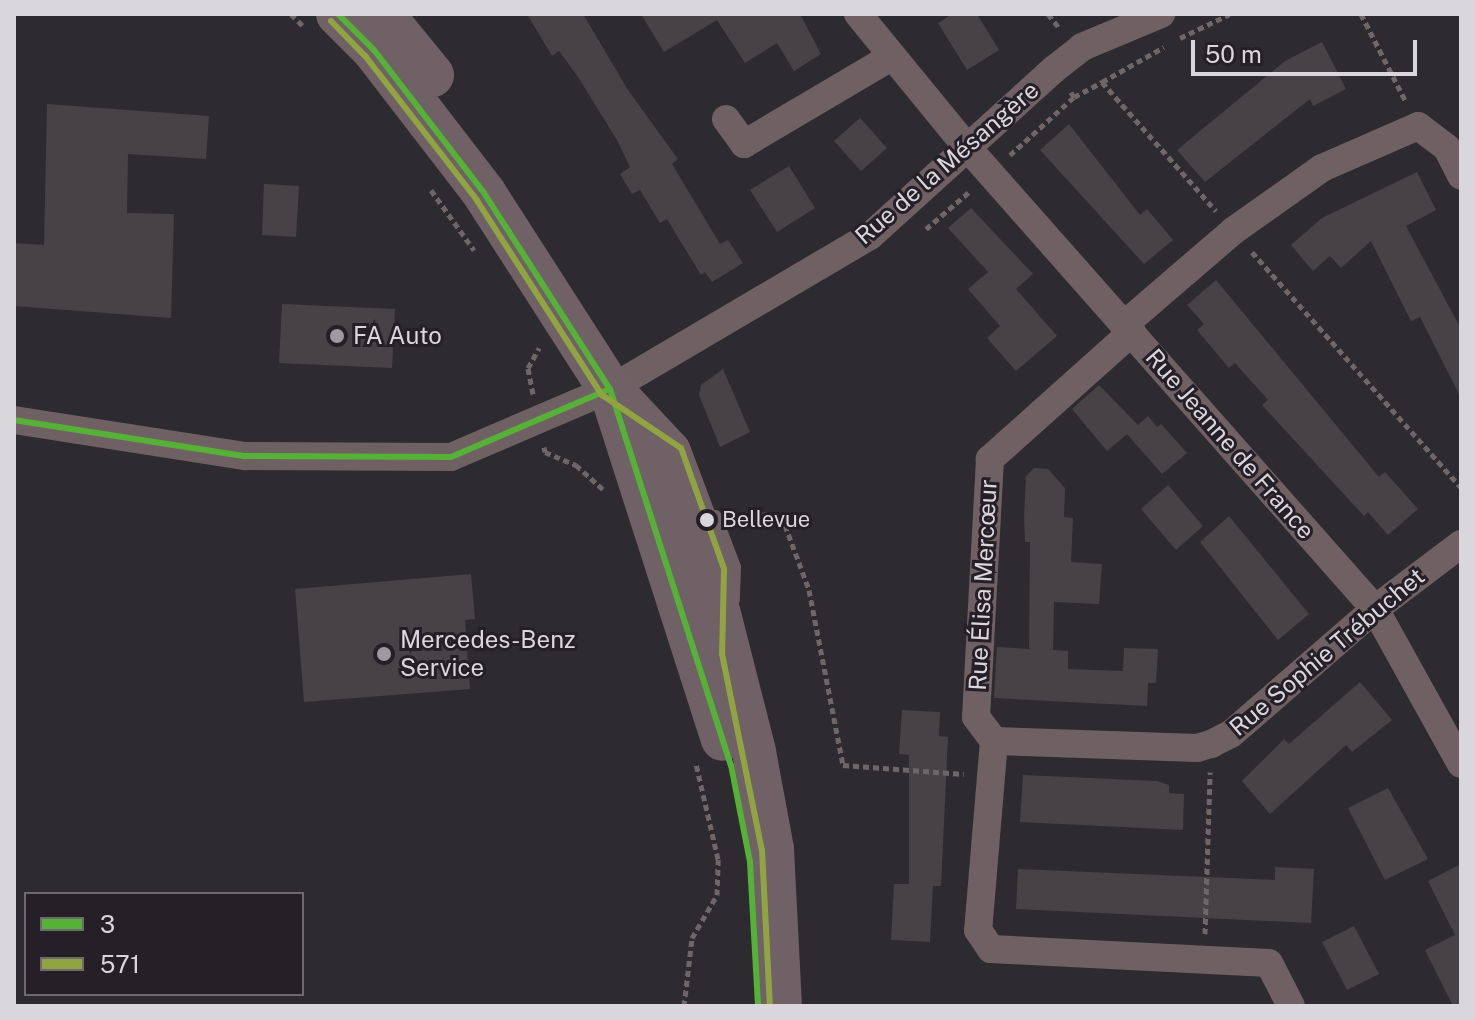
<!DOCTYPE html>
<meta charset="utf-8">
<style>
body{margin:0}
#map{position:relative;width:1475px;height:1020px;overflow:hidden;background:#2e2b30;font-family:"Public Sans",sans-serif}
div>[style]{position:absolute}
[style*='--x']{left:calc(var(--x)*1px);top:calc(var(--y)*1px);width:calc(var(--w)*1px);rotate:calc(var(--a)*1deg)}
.building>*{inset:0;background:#464245}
.path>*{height:5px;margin-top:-2.5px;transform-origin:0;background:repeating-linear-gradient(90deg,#6f6668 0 6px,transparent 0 10px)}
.service>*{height:14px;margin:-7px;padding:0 7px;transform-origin:7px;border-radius:7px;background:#6f6163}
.minor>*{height:28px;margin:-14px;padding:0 14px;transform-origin:14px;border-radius:14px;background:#6f6163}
.primary>*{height:44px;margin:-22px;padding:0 22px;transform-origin:22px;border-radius:22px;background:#6f6165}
.bus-1>*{height:6px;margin:-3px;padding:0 3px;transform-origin:3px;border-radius:3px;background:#56b236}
.bus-2>*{height:6px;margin:-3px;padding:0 3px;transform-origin:3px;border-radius:3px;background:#90a542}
.dots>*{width:22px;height:22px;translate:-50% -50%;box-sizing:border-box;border:4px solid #252027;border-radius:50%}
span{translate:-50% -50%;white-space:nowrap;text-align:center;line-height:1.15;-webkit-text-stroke:6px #252027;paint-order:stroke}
.bus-label{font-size:22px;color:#dad7dc}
.left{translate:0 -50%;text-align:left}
.street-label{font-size:24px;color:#dad7dc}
.poi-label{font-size:24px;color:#dad7dc}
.frame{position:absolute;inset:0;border:16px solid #dad7dc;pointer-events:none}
.legend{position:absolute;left:24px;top:892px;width:280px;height:104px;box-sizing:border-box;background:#252027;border:2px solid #6d696f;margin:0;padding:10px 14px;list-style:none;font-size:24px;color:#dad7dc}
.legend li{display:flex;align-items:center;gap:16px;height:40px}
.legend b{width:40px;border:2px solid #6d696f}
.scale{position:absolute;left:1191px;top:40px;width:226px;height:36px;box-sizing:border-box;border:4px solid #dad7dc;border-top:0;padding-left:10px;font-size:24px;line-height:28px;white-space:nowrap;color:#dad7dc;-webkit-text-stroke:6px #252027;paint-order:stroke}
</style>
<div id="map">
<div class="building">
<i style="clip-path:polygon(527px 14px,583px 14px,628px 90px,678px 159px,672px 164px,720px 244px,728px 240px,743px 263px,712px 282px,705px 272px,701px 275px,667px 219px,660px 223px,640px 190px,632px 194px,620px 174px,630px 167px,617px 140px,578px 77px,559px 51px,552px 56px)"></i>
<i style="clip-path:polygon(641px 14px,800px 14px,821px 54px,794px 71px,777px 43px,745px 63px,717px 20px,664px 52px)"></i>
<i style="clip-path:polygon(952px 14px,977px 14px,999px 50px,967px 70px,938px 23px)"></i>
<i style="clip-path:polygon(1322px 42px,1346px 89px,1313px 106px,1310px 99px,1205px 182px,1177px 150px,1285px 61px)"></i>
<i style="clip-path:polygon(47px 104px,209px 116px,206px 159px,128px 154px,127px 213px,174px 214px,171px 318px,14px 306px,14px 243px,44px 245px)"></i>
<i style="clip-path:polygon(860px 118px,887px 148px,861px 171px,834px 141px)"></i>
<i style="clip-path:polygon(1069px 124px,1140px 215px,1147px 209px,1173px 240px,1144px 264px,1040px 150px)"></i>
<i style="clip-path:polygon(789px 166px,815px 208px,777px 232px,750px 190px)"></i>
<i style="clip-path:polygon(1417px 172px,1436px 210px,1406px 226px,1461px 329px,1461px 398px,1420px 317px,1411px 321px,1371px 241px,1341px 268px,1330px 256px,1313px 271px,1291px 245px,1322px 218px)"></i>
<i style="clip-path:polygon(264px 184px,299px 186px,296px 237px,262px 235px)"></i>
<i style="clip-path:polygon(971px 208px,1033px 274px,1016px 289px,1057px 336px,1016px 371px,987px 338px,1000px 326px,968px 289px,988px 272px,948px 228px)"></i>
<i style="clip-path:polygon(1216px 280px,1379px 477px,1385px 472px,1418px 509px,1388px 535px,1368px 512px,1364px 516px,1262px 405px,1268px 400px,1235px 363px,1229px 368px,1197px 330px,1204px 324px,1187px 305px)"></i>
<i style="clip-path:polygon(282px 304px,395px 309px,392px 368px,279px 363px)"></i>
<i style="clip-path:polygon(723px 369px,750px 432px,720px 447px,699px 395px,701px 385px)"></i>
<i style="clip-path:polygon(1099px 385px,1138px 425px,1148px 416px,1157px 427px,1161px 424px,1187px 453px,1162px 474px,1127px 434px,1131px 431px,1107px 451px,1072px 409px)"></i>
<i style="clip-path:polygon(1034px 468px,1048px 469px,1065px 488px,1064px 517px,1073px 518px,1071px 562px,1102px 564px,1099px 604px,1054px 602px,1053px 650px,1068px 651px,1068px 669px,1123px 671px,1124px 648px,1158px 649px,1156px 683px,1148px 683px,1147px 706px,994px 698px,997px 647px,1029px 649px,1030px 542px,1025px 542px,1024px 516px,1026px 476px)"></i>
<i style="clip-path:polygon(1168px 485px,1203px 526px,1176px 550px,1141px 509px)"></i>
<i style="clip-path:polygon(1229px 516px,1309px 614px,1278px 640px,1200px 542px)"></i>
<i style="clip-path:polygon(471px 574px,475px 619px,465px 620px,470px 689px,304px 702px,295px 589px)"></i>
<i style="clip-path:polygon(1360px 682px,1392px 720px,1352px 752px,1346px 745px,1270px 814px,1242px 781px,1284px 739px,1289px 744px)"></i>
<i style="clip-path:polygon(902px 710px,940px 712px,939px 736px,948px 737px,941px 886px,933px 886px,930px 942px,891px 940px,894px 884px,909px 884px,909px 755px,899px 754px)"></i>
<i style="clip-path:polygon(1023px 775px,1157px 781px,1169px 785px,1169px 793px,1184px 794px,1183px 830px,1020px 822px)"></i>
<i style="clip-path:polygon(1388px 788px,1428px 859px,1385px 880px,1348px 808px)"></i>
<i style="clip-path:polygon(1461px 864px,1461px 1006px,1453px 1006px,1425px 950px,1455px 935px,1428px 881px)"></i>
<i style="clip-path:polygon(1275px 867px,1314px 869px,1311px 923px,1016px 909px,1018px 869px,1275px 880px)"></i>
<i style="clip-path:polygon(1354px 926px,1379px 974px,1347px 990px,1322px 942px)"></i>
</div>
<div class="path">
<i style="--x:291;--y:14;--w:16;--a:45"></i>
<i style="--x:1048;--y:14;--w:19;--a:51"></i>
<i style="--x:1361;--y:14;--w:97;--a:62.9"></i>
<i style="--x:1180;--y:38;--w:55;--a:-25.6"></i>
<i style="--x:1102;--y:82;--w:71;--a:-29.4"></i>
<i style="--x:1071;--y:92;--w:6;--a:59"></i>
<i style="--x:1074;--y:97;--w:32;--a:-28"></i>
<i style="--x:1102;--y:82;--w:172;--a:48.5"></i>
<i style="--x:1010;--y:155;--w:86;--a:-42.2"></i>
<i style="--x:431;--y:190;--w:74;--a:54.4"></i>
<i style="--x:926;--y:229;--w:58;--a:-40.8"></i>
<i style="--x:1252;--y:252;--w:314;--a:48.4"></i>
<i style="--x:533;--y:394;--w:26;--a:-101"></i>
<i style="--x:528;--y:368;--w:23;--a:-61"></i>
<i style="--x:544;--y:447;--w:5;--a:79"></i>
<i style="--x:545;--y:452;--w:34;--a:23"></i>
<i style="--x:576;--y:465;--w:39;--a:42"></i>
<i style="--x:739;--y:521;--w:26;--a:-16"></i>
<i style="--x:764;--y:514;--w:13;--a:9"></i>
<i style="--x:777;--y:516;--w:12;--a:48"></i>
<i style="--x:785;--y:525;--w:69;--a:69.7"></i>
<i style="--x:809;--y:590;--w:178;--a:79"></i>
<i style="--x:843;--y:765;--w:121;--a:4.3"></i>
<i style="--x:1205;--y:934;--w:162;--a:-88.2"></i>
<i style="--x:684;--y:1006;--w:68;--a:-83.3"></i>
<i style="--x:692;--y:938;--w:50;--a:-59.8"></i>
<i style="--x:717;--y:895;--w:36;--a:-88"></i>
<i style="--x:718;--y:859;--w:98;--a:-103"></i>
</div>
<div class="service">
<i style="--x:715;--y:517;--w:53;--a:69.2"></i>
<i style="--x:734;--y:567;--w:33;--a:92"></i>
</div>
<div class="minor">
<i style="--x:858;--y:14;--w:171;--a:50.7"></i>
<i style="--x:966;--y:146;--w:618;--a:48.54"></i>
<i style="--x:1375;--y:609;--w:177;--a:61"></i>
<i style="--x:726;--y:119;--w:31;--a:54"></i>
<i style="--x:744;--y:144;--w:171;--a:-30.6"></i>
<i style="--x:1125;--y:324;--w:143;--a:-40.7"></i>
<i style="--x:1233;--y:231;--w:109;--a:-35.3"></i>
<i style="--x:1322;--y:168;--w:105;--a:-23.6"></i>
<i style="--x:1418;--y:126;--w:36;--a:37"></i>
<i style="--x:1447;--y:148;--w:31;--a:63"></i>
<i style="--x:1132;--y:332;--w:191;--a:138.2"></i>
<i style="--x:990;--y:459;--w:258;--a:93.1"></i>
<i style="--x:976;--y:717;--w:30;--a:53"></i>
<i style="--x:994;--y:741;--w:190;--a:94.8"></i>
<i style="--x:978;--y:930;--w:23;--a:56"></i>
<i style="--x:991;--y:949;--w:278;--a:2.9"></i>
<i style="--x:1269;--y:963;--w:48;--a:62.9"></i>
<i style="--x:14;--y:420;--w:234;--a:8.9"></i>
<i style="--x:245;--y:456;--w:206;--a:0.3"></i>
<i style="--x:451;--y:457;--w:173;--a:-23.2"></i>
<i style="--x:610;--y:389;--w:302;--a:-30.5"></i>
<i style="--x:870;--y:236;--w:247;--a:-42.2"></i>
<i style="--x:1053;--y:70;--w:37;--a:-38"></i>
<i style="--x:1082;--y:47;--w:86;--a:-22.7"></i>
<i style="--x:994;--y:741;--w:203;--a:2"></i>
<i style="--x:1197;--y:748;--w:15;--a:-16"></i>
<i style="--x:1211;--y:744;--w:22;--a:-27"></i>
<i style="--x:1231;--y:734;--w:191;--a:-41"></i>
<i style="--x:1375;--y:609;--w:108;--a:-37.1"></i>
</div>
<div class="primary">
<i style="--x:338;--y:14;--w:51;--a:45"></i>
<i style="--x:374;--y:50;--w:180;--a:52.4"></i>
<i style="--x:484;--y:193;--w:233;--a:57.3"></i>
<i style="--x:610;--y:389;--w:86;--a:46.9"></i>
<i style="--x:669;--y:452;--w:77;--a:69.4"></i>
<i style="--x:696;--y:524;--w:235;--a:75.7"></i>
<i style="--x:754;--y:752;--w:99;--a:79.5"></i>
<i style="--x:772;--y:849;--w:157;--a:87.1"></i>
<i style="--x:382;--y:14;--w:79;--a:50.7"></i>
<i style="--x:613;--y:397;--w:359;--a:72.2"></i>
</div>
<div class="bus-1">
<i style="--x:338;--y:14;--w:51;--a:45"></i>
<i style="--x:374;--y:50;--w:180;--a:52.4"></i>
<i style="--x:484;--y:193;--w:233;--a:57.3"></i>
<i style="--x:610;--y:389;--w:395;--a:72.2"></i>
<i style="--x:731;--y:765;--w:99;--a:78.9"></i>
<i style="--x:750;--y:862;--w:144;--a:86.8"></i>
<i style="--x:14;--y:420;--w:234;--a:8.9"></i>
<i style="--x:245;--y:456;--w:206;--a:0.3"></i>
<i style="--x:451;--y:457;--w:173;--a:-23.2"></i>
</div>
<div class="bus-2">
<i style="--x:331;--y:21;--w:50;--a:45.8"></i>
<i style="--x:366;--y:57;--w:180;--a:52.2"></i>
<i style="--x:476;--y:199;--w:233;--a:57.3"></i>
<i style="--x:602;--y:395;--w:95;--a:33.9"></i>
<i style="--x:681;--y:448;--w:128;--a:70.4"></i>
<i style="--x:724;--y:569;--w:85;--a:91.3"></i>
<i style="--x:722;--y:654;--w:200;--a:78.5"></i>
<i style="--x:762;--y:850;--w:156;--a:87.1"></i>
</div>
<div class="dots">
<i style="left:337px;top:336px;background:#9e9ba0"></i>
<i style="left:707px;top:520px;background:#dad7dc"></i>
<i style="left:384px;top:654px;background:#9e9ba0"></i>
</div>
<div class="bus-label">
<span class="left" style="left:722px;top:520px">Bellevue</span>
</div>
<div class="street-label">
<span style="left:947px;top:163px;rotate:-41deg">Rue de la Mésangère</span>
<span style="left:1230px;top:444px;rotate:49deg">Rue Jeanne de France</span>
<span style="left:983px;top:585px;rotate:-87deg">Rue Élisa Mercœur</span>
<span style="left:1327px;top:652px;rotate:-40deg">Rue Sophie Trébuchet</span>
</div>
<div class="poi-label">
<span class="left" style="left:353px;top:336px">FA Auto</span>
<span class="left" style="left:400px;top:654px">Mercedes-Benz<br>Service</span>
</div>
<div class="frame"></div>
<ul class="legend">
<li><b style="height:10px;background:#56b236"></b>3</li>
<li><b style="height:10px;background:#90a542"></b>571</li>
</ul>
<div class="scale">50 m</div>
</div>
